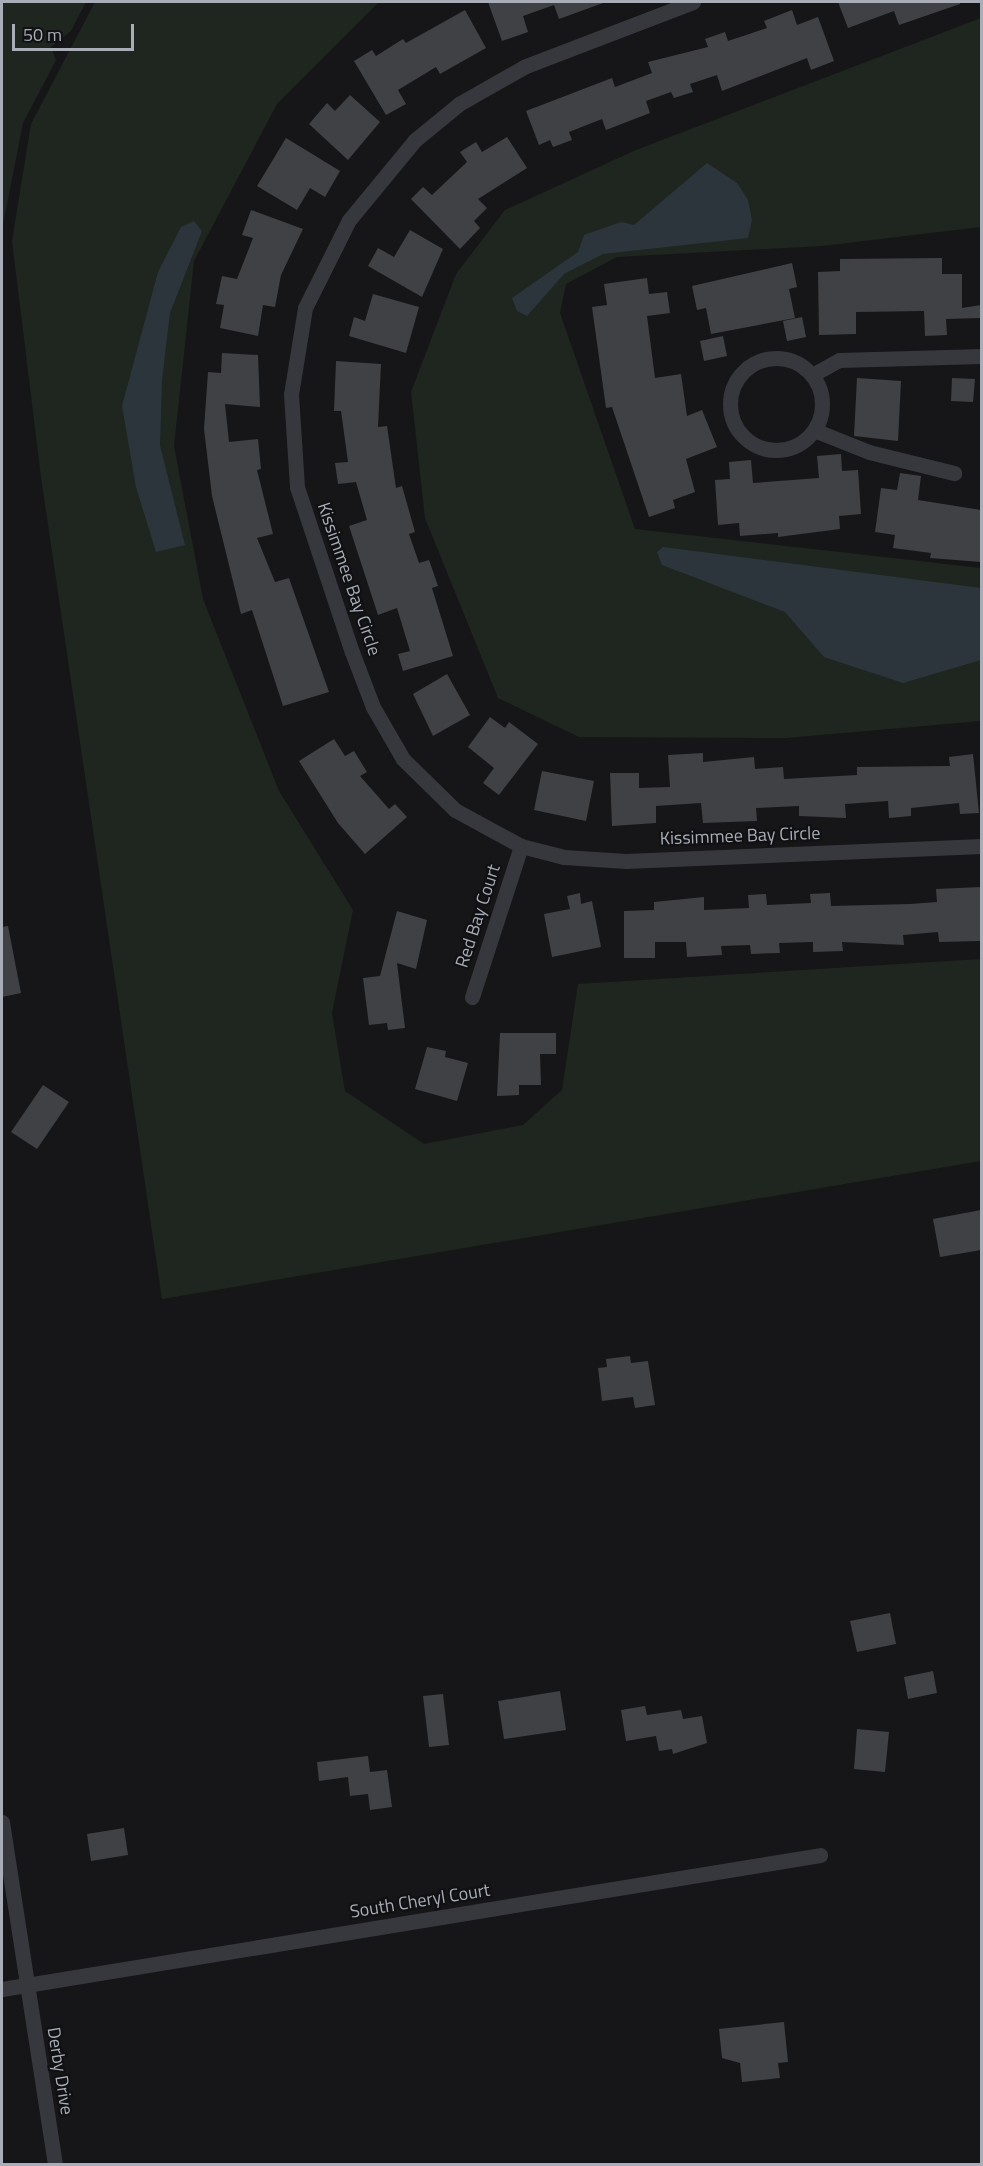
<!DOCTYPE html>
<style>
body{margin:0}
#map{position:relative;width:983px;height:2166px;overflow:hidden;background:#161618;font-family:"Titillium Web",sans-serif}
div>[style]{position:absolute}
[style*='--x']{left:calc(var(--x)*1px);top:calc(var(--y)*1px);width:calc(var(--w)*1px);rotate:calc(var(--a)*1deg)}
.green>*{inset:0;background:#1e261f}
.water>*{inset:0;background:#2c353c}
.building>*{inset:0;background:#404145}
.street>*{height:15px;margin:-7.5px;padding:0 7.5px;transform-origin:7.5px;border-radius:7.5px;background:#37383d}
.street>.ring{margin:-7.5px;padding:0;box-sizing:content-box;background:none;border:15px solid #37383d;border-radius:50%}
span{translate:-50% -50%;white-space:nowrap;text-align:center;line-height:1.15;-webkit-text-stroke:4.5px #111113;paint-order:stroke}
.street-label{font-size:18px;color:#a8adb8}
.frame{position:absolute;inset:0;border:3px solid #a8adb8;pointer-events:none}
.scale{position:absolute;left:12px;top:24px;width:122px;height:27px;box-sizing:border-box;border:3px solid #a8adb8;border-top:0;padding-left:8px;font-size:18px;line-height:21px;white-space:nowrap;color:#a8adb8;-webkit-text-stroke:4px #111113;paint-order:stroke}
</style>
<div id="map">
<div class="green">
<i style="clip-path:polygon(2px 2px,86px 2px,71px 31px,51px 47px,56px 60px,23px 123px,3px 225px)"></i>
<i style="clip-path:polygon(95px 2px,379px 2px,277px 104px,194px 261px,174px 446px,203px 599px,279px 791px,353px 910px,332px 1013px,345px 1091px,424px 1144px,523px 1125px,562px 1090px,578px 984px,981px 959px,981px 1161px,162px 1299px,41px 477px,12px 241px,31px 124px)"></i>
<i style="clip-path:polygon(981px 18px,981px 227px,822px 246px,617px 257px,566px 284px,560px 313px,635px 529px,981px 568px,981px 721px,786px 738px,579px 737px,498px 698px,425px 518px,411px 392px,456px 274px,505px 210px,636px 150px)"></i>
</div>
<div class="water">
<i style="clip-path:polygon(707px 163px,737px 183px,748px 200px,752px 220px,748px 238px,603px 254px,564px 274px,527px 316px,517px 311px,512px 298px,578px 252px,584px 235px,621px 222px,634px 225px)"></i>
<i style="clip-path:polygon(194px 221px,202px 231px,170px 313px,162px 380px,160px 445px,185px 545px,156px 552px,136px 487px,122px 406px,158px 272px,181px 227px)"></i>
<i style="clip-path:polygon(663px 547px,981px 588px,981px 660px,903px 683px,824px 657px,785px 612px,662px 565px,657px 552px)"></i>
</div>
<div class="building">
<i style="clip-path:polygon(488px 2px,602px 2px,603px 3px,559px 19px,554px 5px,523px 16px,528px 32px,502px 41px)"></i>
<i style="clip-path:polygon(838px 2px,960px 2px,960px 4px,899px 25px,894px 11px,848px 28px)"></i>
<i style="clip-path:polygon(465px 10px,486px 48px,440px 74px,436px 67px,398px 90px,406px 104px,386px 115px,354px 61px,372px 50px,376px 56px,403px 39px,406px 43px)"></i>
<i style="clip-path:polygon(792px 10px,797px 25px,818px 17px,834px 61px,811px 70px,807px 58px,722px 91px,717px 75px,690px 84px,693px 92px,674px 98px,671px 92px,646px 101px,650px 113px,606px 130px,602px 119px,569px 132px,572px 140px,553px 147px,550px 140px,539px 145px,526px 111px,612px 78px,615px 87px,652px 73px,648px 62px,708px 47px,705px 39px,725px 32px,728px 41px,767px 28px,764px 21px)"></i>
<i style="clip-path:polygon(350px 95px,380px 122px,348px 160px,309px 124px,327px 103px,335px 111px)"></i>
<i style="clip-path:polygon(507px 137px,527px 168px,478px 199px,487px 208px,474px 221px,480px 228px,460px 249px,411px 199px,423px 187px,432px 195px,467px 162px,460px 152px,476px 142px,482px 152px)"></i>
<i style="clip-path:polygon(286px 138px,340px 171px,325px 197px,310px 188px,297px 210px,257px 186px)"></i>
<i style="clip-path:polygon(251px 210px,303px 229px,281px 275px,275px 307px,263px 305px,258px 336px,220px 328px,224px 305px,216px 304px,222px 276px,237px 279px,253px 238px,242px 235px)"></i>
<i style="clip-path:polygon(410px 230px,443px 249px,422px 297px,368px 266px,378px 248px,394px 257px)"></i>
<i style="clip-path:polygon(942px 258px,942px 274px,962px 274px,962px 308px,981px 305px,981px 318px,946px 319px,947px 335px,925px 336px,924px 311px,856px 312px,856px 334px,819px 335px,818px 272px,840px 271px,840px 259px)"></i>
<i style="clip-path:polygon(792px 263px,797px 287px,789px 289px,795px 318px,711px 334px,706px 308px,697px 310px,692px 286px)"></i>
<i style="clip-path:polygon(647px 278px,649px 294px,667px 292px,670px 313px,647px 316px,655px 378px,681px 374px,687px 416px,702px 410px,717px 447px,686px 459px,695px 492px,673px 500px,675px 508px,649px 517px,612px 407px,606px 408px,592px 307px,607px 305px,604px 284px)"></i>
<i style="clip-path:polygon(373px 294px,419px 307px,406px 353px,349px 336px,354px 317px,365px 321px)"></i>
<i style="clip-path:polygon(802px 317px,806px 337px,787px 341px,783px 321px)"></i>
<i style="clip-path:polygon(723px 336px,727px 356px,704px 361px,700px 341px)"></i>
<i style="clip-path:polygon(222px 353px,258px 355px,260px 407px,225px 404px,229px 442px,258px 439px,261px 469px,257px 470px,273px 534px,257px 538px,275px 582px,289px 578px,329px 692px,283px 706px,252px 610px,241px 614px,212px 496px,204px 429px,208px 372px,221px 373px)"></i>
<i style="clip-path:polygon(336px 361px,381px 364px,378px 427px,387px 426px,396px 488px,402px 486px,415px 532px,409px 534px,419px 563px,429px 560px,438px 586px,432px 588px,453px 656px,403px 671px,398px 654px,410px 651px,397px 608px,378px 615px,349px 526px,367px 520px,356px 482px,338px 484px,335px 463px,348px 462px,341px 411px,334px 411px)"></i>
<i style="clip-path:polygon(857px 378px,901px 381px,898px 441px,854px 436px)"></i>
<i style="clip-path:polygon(952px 378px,975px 379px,973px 402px,951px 401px)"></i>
<i style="clip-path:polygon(841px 454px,842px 471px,858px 470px,861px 514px,839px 516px,840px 529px,778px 537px,778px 533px,740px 536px,739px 523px,718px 525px,715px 480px,730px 479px,729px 462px,751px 460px,753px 483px,819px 478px,817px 456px)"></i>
<i style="clip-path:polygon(900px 473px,921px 476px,918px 500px,981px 510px,981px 562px,930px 558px,931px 553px,893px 548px,895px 535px,875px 532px,881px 488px,897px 490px)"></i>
<i style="clip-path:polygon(447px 674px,470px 715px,433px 736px,413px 694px)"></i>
<i style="clip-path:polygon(490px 717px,505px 728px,509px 722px,538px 744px,499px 795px,483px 783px,494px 768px,468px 747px)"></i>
<i style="clip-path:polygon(334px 739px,345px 756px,354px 751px,367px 772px,360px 776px,389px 809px,395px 804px,407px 817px,365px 854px,338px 823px,299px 761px)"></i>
<i style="clip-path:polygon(703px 753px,703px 762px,754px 757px,755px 769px,783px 767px,784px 779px,857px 775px,857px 767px,950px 766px,949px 757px,973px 754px,979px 813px,960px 814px,959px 803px,911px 808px,911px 816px,889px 818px,888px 801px,845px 804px,846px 818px,799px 816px,799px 806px,756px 808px,757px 821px,703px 823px,701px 803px,656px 806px,656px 823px,612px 826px,610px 773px,639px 773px,639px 788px,670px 787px,668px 755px)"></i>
<i style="clip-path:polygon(542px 771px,594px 781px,586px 821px,534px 810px)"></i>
<i style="clip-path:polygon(981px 887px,981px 941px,939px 942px,938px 932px,903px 935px,904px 945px,842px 942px,843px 951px,813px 952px,813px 942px,779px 943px,780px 953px,751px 954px,750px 945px,721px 946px,722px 955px,687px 957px,686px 942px,655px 942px,655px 958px,624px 958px,624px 911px,654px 910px,654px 902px,704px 897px,704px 910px,749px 908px,748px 895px,766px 894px,767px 905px,811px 903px,810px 894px,830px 893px,831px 906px,910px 904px,937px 902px,936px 889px)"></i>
<i style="clip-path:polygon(580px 893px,581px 904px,592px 901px,601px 947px,552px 957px,544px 914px,570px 909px,567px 896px)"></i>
<i style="clip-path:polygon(397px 911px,427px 920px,416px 969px,397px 963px,405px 1028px,388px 1030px,387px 1023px,369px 1025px,363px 978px,380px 976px)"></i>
<i style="clip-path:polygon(8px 926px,21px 993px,2px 997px,2px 927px)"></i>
<i style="clip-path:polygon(500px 1033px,556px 1033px,556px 1054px,540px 1054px,541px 1085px,519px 1085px,519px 1095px,497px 1096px)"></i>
<i style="clip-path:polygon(427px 1047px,446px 1051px,445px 1057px,468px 1063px,457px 1101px,415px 1089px)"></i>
<i style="clip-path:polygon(43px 1085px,69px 1102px,37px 1149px,11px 1132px)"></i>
<i style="clip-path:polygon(981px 1210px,981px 1250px,940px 1257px,933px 1219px)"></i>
<i style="clip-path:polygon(630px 1356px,631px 1363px,648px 1361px,655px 1405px,635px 1408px,633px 1397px,602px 1401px,598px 1368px,607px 1367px,606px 1359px)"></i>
<i style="clip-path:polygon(890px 1613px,896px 1644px,857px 1652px,850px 1621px)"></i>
<i style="clip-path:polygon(933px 1671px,937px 1693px,908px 1699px,904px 1677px)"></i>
<i style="clip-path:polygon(560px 1691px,566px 1730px,504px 1739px,498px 1701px)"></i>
<i style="clip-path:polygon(443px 1694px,449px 1745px,429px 1747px,423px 1696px)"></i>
<i style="clip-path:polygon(645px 1706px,647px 1715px,681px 1710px,683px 1719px,702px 1716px,707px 1743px,673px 1754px,672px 1749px,659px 1751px,656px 1736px,626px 1741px,621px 1710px)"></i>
<i style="clip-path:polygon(857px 1729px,889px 1732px,885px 1772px,854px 1769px)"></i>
<i style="clip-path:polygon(368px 1756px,370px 1772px,387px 1770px,392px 1807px,370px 1810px,368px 1794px,350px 1796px,348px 1777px,319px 1781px,317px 1762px)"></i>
<i style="clip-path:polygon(124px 1828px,128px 1855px,91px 1861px,87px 1834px)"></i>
<i style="clip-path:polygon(784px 2022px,788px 2062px,778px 2063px,780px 2078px,742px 2082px,740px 2063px,722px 2058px,719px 2029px)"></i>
</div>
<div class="street">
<i style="--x:693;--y:2;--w:181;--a:159"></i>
<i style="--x:524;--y:67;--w:75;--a:150.4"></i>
<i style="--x:459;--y:104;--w:57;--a:140.7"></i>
<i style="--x:415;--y:140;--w:104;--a:129.5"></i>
<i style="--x:349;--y:220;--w:98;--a:116.6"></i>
<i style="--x:305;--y:308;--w:87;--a:99.2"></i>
<i style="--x:291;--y:394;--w:93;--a:86.3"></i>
<i style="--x:297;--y:487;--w:174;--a:71.6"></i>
<i style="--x:352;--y:652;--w:59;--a:69.1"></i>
<i style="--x:373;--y:707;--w:60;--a:60"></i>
<i style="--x:403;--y:759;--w:73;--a:44.4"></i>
<i style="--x:455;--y:810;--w:75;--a:28.6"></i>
<i style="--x:521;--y:846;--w:44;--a:14.3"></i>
<i style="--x:564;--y:857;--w:62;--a:3.7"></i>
<i style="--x:626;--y:861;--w:356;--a:-2.4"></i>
<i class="ring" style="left:730px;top:358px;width:77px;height:77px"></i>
<i style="--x:812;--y:375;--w:31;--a:-29"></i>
<i style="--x:839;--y:360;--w:143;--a:-1.6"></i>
<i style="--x:814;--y:430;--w:59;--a:21.8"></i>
<i style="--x:869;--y:452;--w:88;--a:13.9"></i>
<i style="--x:472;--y:997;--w:159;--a:-72"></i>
<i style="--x:2;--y:1822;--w:346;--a:81.2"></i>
<i style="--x:2;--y:1989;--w:829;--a:-9.3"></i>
</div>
<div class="street-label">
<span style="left:349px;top:579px;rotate:71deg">Kissimmee Bay Circle</span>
<span style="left:740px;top:836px;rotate:-2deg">Kissimmee Bay Circle</span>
<span style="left:478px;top:916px;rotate:-72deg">Red Bay Court</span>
<span style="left:420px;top:1901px;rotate:-9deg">South Cheryl Court</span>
<span style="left:60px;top:2071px;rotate:81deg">Derby Drive</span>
</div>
<div class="frame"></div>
<div class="scale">50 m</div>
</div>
